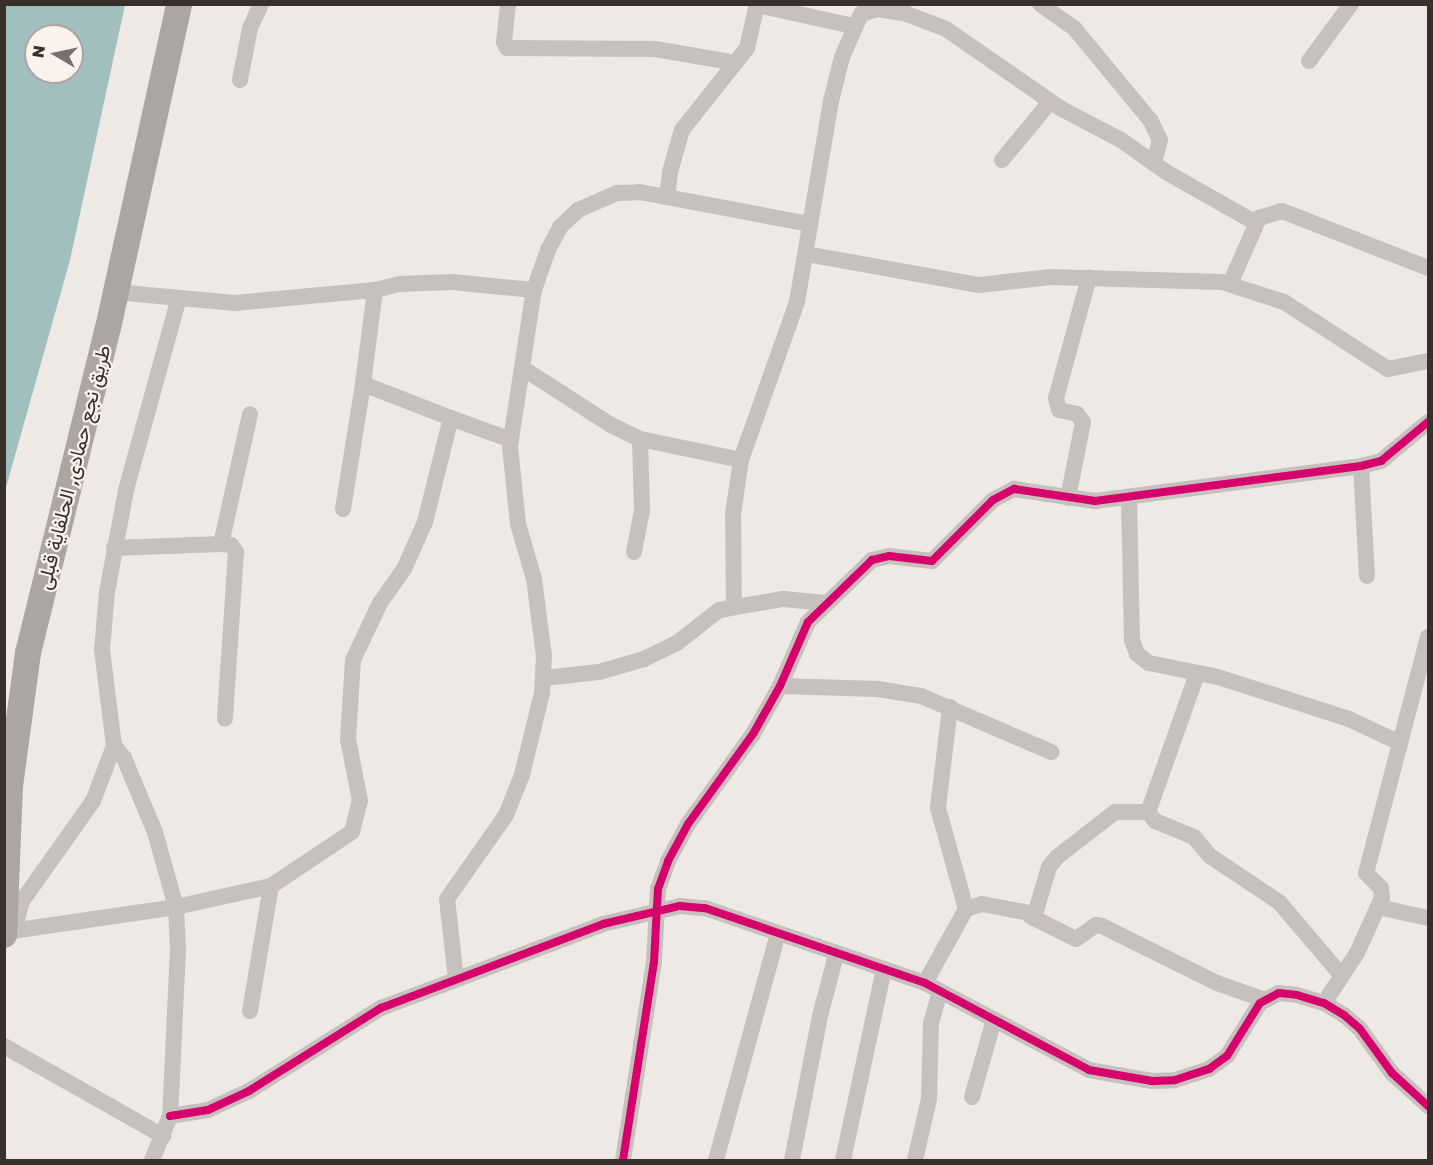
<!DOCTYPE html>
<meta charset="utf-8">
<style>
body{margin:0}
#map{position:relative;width:1433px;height:1165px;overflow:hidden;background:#eee9e4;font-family:"Golos Text",Vazirmatn,sans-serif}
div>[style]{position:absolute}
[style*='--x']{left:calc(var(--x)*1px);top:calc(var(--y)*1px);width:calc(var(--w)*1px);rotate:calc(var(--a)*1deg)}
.water>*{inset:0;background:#a1bfbe}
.street>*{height:16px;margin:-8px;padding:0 8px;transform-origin:8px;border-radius:8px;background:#c7c1bd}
.primary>*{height:26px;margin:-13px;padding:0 13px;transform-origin:13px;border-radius:13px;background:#aca6a2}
.cycleway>*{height:8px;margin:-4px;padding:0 4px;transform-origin:4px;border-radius:4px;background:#d6006c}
span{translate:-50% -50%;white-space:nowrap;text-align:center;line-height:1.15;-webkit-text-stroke:4.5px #faf3ed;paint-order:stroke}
.street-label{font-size:20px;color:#392f2b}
.frame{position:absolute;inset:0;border:6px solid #392f2b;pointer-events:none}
.north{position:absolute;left:24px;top:24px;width:60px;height:60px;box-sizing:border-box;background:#faf3ed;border:2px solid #ada59f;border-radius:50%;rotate:279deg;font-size:16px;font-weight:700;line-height:24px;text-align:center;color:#392f2b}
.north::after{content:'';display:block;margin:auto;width:21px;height:27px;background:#78706c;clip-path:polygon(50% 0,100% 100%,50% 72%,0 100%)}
</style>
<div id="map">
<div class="water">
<i style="clip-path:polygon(evenodd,5px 4px,125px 5px,70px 260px,5px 491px,5px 4px,36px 36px,72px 36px,72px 72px,36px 72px,36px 36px)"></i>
</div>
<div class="street">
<i style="--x:508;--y:4;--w:38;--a:96"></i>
<i style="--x:504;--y:42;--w:7;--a:63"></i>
<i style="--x:507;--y:48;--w:148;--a:0.4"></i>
<i style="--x:655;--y:49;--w:82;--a:9.8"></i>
<i style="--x:1040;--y:4;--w:42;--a:35.2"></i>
<i style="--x:1074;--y:28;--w:121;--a:50.4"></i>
<i style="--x:1151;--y:121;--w:21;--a:65"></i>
<i style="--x:1160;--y:140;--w:24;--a:105"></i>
<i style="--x:757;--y:5;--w:98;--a:12.3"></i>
<i style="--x:1309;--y:61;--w:71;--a:-53.6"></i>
<i style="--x:240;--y:80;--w:53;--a:-79.1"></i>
<i style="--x:250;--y:28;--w:26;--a:-65"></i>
<i style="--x:1002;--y:160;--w:75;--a:-50.4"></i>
<i style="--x:667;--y:197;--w:25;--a:-83"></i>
<i style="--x:670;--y:172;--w:44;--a:-74.1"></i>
<i style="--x:682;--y:130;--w:105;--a:-51.6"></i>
<i style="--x:747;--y:48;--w:45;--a:-77.2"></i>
<i style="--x:806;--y:254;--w:176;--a:10.2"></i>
<i style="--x:979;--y:285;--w:71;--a:-6.4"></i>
<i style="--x:1050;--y:277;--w:172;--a:1.7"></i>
<i style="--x:1222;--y:282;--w:65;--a:17.9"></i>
<i style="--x:1284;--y:302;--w:124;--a:32.8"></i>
<i style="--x:1388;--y:369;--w:41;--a:-11.3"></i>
<i style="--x:1230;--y:284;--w:72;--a:-66.3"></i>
<i style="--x:1259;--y:218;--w:24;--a:-17"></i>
<i style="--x:1282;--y:211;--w:157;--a:21.3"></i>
<i style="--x:375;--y:290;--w:95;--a:97.3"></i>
<i style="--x:363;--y:384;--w:94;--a:21.1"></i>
<i style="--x:115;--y:292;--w:120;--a:5.3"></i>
<i style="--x:234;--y:303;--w:142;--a:-5.3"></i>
<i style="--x:375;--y:290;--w:25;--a:-14"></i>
<i style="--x:399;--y:284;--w:53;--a:-2.2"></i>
<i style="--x:452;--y:282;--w:82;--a:5.6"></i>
<i style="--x:524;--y:369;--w:103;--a:32.8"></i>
<i style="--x:611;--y:425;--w:32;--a:26"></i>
<i style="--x:640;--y:439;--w:103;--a:11.7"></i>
<i style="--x:1361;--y:466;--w:110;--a:86.9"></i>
<i style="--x:1068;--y:498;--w:77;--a:-78.8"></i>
<i style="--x:1083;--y:422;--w:10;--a:-127"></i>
<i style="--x:1077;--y:414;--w:18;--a:-167"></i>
<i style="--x:1059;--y:410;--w:12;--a:-104"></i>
<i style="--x:1056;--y:398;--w:125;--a:-74.7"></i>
<i style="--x:1129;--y:498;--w:142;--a:88.8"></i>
<i style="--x:1132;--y:640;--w:15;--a:70"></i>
<i style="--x:1137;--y:654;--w:15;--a:37"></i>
<i style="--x:1149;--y:663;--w:70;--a:11.5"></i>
<i style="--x:1218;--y:677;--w:138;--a:17.8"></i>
<i style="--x:1349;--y:719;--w:54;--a:25.1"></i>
<i style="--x:343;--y:509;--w:127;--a:-80.9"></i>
<i style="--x:221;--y:544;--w:10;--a:6"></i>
<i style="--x:231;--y:545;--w:9;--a:54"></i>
<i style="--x:236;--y:552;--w:167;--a:93.8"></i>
<i style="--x:114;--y:548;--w:107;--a:-2.1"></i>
<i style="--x:221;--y:544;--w:133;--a:-77.4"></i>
<i style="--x:634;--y:552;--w:43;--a:-79.2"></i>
<i style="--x:642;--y:510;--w:71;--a:-91.6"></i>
<i style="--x:734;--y:607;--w:93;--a:-90.6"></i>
<i style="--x:733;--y:514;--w:55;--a:-81.6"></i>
<i style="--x:741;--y:460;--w:168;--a:-70.5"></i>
<i style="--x:797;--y:302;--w:204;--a:-80.4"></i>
<i style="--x:831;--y:101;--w:45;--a:-76"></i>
<i style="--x:842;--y:57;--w:47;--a:-66.2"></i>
<i style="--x:861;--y:14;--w:17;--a:-17"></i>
<i style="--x:877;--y:9;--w:30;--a:9"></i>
<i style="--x:907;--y:14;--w:42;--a:21"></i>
<i style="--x:946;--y:29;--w:139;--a:34.7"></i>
<i style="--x:1060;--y:108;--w:69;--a:27.7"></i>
<i style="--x:1121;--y:140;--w:55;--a:35.4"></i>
<i style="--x:1166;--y:172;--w:103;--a:29.5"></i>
<i style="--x:1197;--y:674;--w:146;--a:109.5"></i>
<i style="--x:1148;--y:812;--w:11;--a:52"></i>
<i style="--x:1155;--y:821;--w:42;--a:22.3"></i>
<i style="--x:1194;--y:837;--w:25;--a:50"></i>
<i style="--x:1210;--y:856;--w:83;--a:33.7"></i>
<i style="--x:1279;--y:902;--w:97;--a:49.6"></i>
<i style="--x:544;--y:678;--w:55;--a:-6.2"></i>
<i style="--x:599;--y:672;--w:47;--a:-16.1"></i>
<i style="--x:644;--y:659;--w:37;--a:-26"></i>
<i style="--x:677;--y:643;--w:53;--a:-38.2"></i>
<i style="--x:719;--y:610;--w:65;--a:-9.8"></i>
<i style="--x:783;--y:599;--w:44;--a:5.2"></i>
<i style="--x:780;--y:686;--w:98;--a:1.8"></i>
<i style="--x:878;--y:689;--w:44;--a:9.2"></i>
<i style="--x:921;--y:696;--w:142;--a:23.3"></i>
<i style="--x:950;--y:707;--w:102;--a:96.8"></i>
<i style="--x:938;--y:808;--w:105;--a:74.5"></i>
<i style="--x:114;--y:746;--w:16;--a:50"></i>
<i style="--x:124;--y:758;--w:80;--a:67.3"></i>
<i style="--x:155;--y:832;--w:78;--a:74.4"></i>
<i style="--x:176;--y:907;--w:42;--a:87.3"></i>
<i style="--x:178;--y:949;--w:167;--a:92.7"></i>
<i style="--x:170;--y:1116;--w:48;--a:112.2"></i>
<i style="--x:1378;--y:907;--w:51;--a:12.4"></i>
<i style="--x:1030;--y:916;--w:51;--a:26.6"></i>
<i style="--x:1076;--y:939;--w:24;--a:-35"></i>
<i style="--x:1096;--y:925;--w:6;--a:9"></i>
<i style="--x:1102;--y:926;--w:128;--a:26.4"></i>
<i style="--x:1217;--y:983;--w:51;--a:19.5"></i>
<i style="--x:14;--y:931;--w:31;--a:-75"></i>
<i style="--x:22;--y:901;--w:123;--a:-54.6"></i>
<i style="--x:93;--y:801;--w:59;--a:-69.1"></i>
<i style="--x:114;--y:746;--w:97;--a:-97.1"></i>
<i style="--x:102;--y:650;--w:58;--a:-85.1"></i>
<i style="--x:107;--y:592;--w:104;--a:-79.4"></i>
<i style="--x:126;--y:490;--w:199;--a:-74.6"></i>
<i style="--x:5;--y:932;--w:173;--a:-8.3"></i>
<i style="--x:176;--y:907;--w:97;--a:-12.5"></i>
<i style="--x:271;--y:886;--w:97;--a:-33.7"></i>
<i style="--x:352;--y:832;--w:32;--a:-76"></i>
<i style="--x:360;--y:801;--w:63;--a:-101"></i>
<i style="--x:348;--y:739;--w:79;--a:-86.4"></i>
<i style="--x:353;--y:660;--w:63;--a:-64.7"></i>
<i style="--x:380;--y:603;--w:42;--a:-54.8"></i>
<i style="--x:404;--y:569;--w:51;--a:-65.9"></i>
<i style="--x:425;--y:522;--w:107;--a:-76"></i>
<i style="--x:451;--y:418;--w:64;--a:20.1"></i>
<i style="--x:456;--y:980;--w:81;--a:-96.3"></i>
<i style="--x:447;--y:899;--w:103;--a:-54.9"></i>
<i style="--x:506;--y:815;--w:43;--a:-68.2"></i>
<i style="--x:522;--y:775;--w:84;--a:-76.3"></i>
<i style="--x:542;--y:693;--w:37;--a:-87"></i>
<i style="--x:544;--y:656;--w:78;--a:-97.4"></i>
<i style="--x:534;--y:579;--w:57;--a:-106.2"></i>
<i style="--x:518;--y:524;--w:78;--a:-95.9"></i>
<i style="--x:510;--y:446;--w:158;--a:-81.3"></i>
<i style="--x:534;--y:290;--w:42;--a:-70.7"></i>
<i style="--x:548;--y:250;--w:26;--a:-62"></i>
<i style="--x:560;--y:227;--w:25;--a:-43"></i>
<i style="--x:578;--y:210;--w:43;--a:-23.6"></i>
<i style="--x:617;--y:193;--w:23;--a:-2"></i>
<i style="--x:640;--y:192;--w:173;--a:10.7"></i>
<i style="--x:925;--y:983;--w:85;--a:-61"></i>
<i style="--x:966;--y:909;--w:17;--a:-17"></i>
<i style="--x:982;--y:904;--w:54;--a:10.7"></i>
<i style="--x:1035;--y:914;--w:49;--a:-73.4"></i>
<i style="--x:1049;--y:867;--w:13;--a:-51"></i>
<i style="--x:1057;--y:857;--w:73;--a:-37.8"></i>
<i style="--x:1115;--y:812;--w:33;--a:0"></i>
<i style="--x:1324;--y:1003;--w:60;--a:-56.6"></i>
<i style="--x:1357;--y:953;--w:60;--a:-65.6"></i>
<i style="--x:1382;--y:898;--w:10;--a:-96"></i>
<i style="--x:1381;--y:888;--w:21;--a:-135"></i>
<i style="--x:1366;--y:873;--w:244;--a:-75.3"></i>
<i style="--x:250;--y:1011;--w:127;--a:-80.5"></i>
<i style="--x:4;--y:1046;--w:183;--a:29.5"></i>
<i style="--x:972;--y:1097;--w:80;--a:-74.1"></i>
<i style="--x:170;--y:1116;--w:38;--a:-9"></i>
<i style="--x:208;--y:1110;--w:45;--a:-24.9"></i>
<i style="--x:249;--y:1091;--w:156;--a:-32.2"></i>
<i style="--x:381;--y:1008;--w:237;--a:-20.7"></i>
<i style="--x:603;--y:924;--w:79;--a:-13.2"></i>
<i style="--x:680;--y:906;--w:25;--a:5"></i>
<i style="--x:705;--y:908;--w:232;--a:18.8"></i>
<i style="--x:925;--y:983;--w:186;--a:27.9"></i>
<i style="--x:1089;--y:1070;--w:64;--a:9.9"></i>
<i style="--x:1152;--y:1081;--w:23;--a:-2"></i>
<i style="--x:1175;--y:1080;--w:36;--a:-18"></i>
<i style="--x:1209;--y:1069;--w:22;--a:-36"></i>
<i style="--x:1227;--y:1056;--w:62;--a:-58.1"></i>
<i style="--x:1260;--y:1003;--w:21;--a:-28"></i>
<i style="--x:1279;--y:993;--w:18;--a:6"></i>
<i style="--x:1297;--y:995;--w:28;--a:17"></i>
<i style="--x:1324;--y:1003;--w:23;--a:31"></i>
<i style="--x:1344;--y:1015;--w:21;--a:41"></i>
<i style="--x:1360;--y:1029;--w:54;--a:54"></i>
<i style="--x:1392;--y:1073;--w:49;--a:42.5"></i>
<i style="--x:623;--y:1160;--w:200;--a:-81.1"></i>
<i style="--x:654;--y:962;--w:73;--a:-86.9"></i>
<i style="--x:658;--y:889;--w:30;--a:-70"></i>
<i style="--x:668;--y:861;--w:42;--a:-61.6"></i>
<i style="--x:688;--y:824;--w:111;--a:-54.2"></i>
<i style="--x:753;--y:734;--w:55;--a:-60.6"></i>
<i style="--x:780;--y:686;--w:70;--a:-66.4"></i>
<i style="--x:808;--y:622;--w:89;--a:-44.1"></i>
<i style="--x:872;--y:560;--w:17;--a:-13"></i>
<i style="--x:889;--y:556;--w:43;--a:6.6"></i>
<i style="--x:932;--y:561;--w:86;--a:-45"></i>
<i style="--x:993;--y:500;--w:24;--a:-28"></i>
<i style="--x:1014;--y:489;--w:82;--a:8.4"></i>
<i style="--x:1095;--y:501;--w:268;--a:-7.5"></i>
<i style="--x:1361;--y:466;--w:21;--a:-14"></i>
<i style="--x:1381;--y:461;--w:61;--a:-39.7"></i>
<i style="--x:716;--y:1160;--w:234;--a:-74.7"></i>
<i style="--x:792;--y:1160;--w:147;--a:-79"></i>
<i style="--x:820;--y:1016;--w:63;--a:-75.3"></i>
<i style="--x:843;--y:1160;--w:195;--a:-77.9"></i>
<i style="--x:915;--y:1160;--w:63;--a:-77.1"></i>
<i style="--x:929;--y:1099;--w:76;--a:-88.5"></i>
<i style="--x:931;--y:1023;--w:33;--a:-74"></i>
</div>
<div class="primary">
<i style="--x:4;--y:935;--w:149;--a:-87.7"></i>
<i style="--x:10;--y:786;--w:134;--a:-82.3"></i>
<i style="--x:28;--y:653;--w:335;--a:-76.2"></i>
<i style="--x:108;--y:328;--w:332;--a:-77.6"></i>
</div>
<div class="cycleway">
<i style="--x:170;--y:1116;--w:38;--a:-9"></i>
<i style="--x:208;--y:1110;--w:45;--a:-24.9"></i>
<i style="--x:249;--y:1091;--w:156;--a:-32.2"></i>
<i style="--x:381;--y:1008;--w:237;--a:-20.7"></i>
<i style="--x:603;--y:924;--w:79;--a:-13.2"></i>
<i style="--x:680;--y:906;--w:25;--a:5"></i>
<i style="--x:705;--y:908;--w:232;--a:18.8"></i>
<i style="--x:925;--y:983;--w:186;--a:27.9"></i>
<i style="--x:1089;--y:1070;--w:64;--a:9.9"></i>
<i style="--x:1152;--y:1081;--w:23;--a:-2"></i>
<i style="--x:1175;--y:1080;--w:36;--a:-18"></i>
<i style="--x:1209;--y:1069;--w:22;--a:-36"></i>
<i style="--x:1227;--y:1056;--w:62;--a:-58.1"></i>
<i style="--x:1260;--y:1003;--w:21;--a:-28"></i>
<i style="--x:1279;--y:993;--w:18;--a:6"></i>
<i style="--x:1297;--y:995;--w:28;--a:17"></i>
<i style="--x:1324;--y:1003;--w:23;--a:31"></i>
<i style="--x:1344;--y:1015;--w:21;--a:41"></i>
<i style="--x:1360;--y:1029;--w:54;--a:54"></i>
<i style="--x:1392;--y:1073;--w:49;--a:42.5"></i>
<i style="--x:623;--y:1160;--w:200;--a:-81.1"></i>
<i style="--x:654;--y:962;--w:73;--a:-86.9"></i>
<i style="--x:658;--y:889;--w:30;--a:-70"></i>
<i style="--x:668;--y:861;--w:42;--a:-61.6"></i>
<i style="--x:688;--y:824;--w:111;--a:-54.2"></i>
<i style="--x:753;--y:734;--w:55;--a:-60.6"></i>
<i style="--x:780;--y:686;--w:70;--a:-66.4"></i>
<i style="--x:808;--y:622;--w:89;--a:-44.1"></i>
<i style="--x:872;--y:560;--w:17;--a:-13"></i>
<i style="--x:889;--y:556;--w:43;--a:6.6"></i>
<i style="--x:932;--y:561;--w:86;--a:-45"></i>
<i style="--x:993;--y:500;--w:24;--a:-28"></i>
<i style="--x:1014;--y:489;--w:82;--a:8.4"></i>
<i style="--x:1095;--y:501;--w:268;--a:-7.5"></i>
<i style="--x:1361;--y:466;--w:21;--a:-14"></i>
<i style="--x:1381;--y:461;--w:61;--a:-39.7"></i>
</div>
<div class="street-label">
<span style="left:73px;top:467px;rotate:-76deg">طريق نجع حمادى, الحلفاية قبلى</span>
</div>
<div class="frame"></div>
<div class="north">N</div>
</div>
